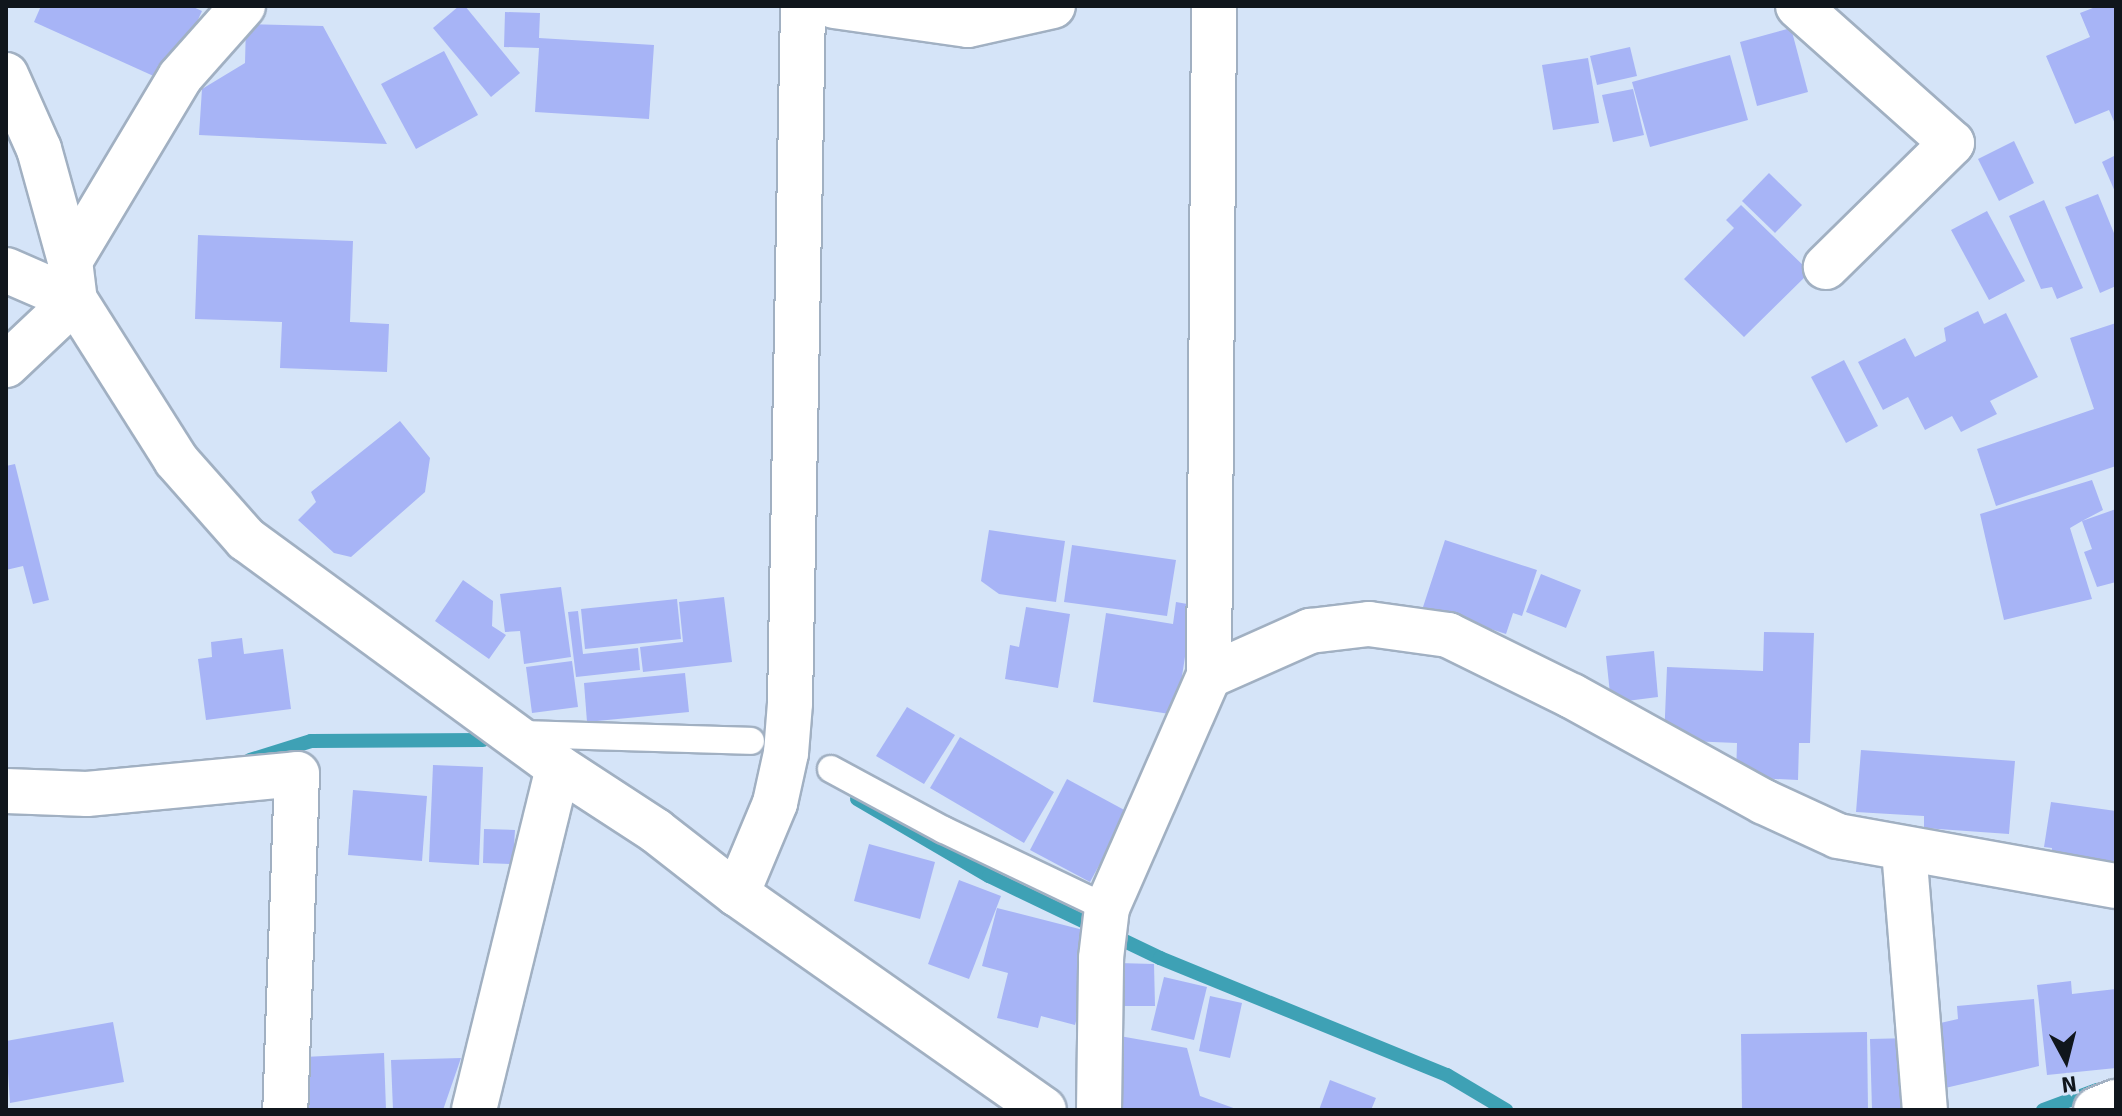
<!DOCTYPE html>
<style>
body{margin:0}
#map{position:relative;width:2122px;height:1116px;overflow:hidden;background:#d5e4f8;font-family:Signika,sans-serif}
div>[style]{position:absolute}
[style*='--x']{left:calc(var(--x)*1px);top:calc(var(--y)*1px);width:calc(var(--w)*1px);rotate:calc(var(--a)*1deg)}
.stream>*{height:14px;margin:-7px;padding:0 7px;transform-origin:7px;border-radius:7px;background:#3ea1b5}
.building>*{inset:0;background:#a7b4f6}
.roads{filter:drop-shadow(2px 0 #a1b0c2) drop-shadow(-2px 0 #a1b0c2) drop-shadow(0 2px #a1b0c2) drop-shadow(0 -2px #a1b0c2)}
.lane>*{height:26px;margin:-13px;padding:0 13px;transform-origin:13px;border-radius:13px;background:#fff}
.street>*{height:44px;margin:-22px;padding:0 22px;transform-origin:22px;border-radius:22px;background:#fff}
.secondary>*{height:44px;margin:-22px;padding:0 22px;transform-origin:22px;border-radius:22px;background:#fff}
span{translate:-50% -50%;white-space:nowrap;text-align:center;line-height:1.15;-webkit-text-stroke:7px #d5e4f8;paint-order:stroke}
.frame{position:absolute;inset:0;border:8px solid #10161c;pointer-events:none}
.north{position:absolute;left:2026px;top:1020px;width:80px;height:80px;-webkit-text-stroke:6px #d5e4f8;paint-order:stroke;rotate:173deg;font-size:22px;font-weight:700;line-height:32px;text-align:center;color:#10161c}
.north::after{content:'';display:block;margin:auto;width:28px;height:36px;background:#10161c;clip-path:polygon(50% 0,100% 100%,50% 72%,0 100%)}
</style>
<div id="map">
<div class="stream">
<i style="--x:250;--y:760;--w:64;--a:-17.3"></i>
<i style="--x:311;--y:741;--w:172;--a:-0.3"></i>
<i style="--x:857;--y:799;--w:153;--a:30.3"></i>
<i style="--x:989;--y:876;--w:190;--a:25.6"></i>
<i style="--x:1160;--y:958;--w:310;--a:22.2"></i>
<i style="--x:1447;--y:1075;--w:69;--a:30.7"></i>
<i style="--x:2043;--y:1110;--w:58;--a:-20.3"></i>
</div>
<div class="building">
<i style="clip-path:polygon(41px 6px,191px 6px,202px 11px,169px 83px,34px 22px)"></i>
<i style="clip-path:polygon(459px 6px,465px 6px,520px 73px,491px 97px,433px 28px)"></i>
<i style="clip-path:polygon(2098px 6px,2116px 6px,2116px 126px,2109px 110px,2075px 124px,2046px 56px,2090px 37px,2080px 13px)"></i>
<i style="clip-path:polygon(505px 12px,540px 13px,539px 38px,654px 45px,649px 119px,535px 112px,539px 48px,504px 47px)"></i>
<i style="clip-path:polygon(246px 24px,323px 26px,387px 144px,199px 135px,202px 89px,245px 63px)"></i>
<i style="clip-path:polygon(1791px 28px,1808px 92px,1757px 106px,1740px 42px)"></i>
<i style="clip-path:polygon(1630px 47px,1637px 76px,1597px 85px,1590px 56px)"></i>
<i style="clip-path:polygon(444px 51px,478px 115px,416px 149px,381px 84px)"></i>
<i style="clip-path:polygon(1730px 55px,1748px 120px,1650px 147px,1632px 82px)"></i>
<i style="clip-path:polygon(1588px 58px,1599px 123px,1553px 130px,1542px 65px)"></i>
<i style="clip-path:polygon(1633px 89px,1644px 135px,1613px 142px,1602px 95px)"></i>
<i style="clip-path:polygon(2014px 141px,2034px 183px,1999px 201px,1978px 159px)"></i>
<i style="clip-path:polygon(2116px 155px,2116px 194px,2102px 162px)"></i>
<i style="clip-path:polygon(1769px 173px,1802px 205px,1775px 233px,1742px 201px)"></i>
<i style="clip-path:polygon(2098px 194px,2116px 238px,2116px 286px,2100px 293px,2065px 207px)"></i>
<i style="clip-path:polygon(2044px 200px,2083px 288px,2057px 299px,2052px 287px,2041px 289px,2009px 216px)"></i>
<i style="clip-path:polygon(1741px 205px,1810px 272px,1744px 337px,1684px 279px,1734px 228px,1726px 220px)"></i>
<i style="clip-path:polygon(1987px 211px,2025px 281px,1989px 300px,1951px 230px)"></i>
<i style="clip-path:polygon(198px 235px,353px 241px,350px 322px,389px 324px,387px 372px,280px 368px,282px 322px,195px 319px)"></i>
<i style="clip-path:polygon(1978px 311px,1984px 324px,2006px 313px,2038px 377px,1990px 401px,1997px 414px,1961px 432px,1952px 416px,1925px 430px,1908px 397px,1883px 410px,1858px 362px,1905px 338px,1915px 357px,1946px 341px,1944px 328px)"></i>
<i style="clip-path:polygon(2116px 323px,2116px 466px,1996px 506px,1977px 449px,2094px 409px,2070px 338px)"></i>
<i style="clip-path:polygon(1844px 360px,1878px 426px,1846px 443px,1811px 377px)"></i>
<i style="clip-path:polygon(400px 421px,430px 458px,425px 492px,351px 557px,334px 553px,298px 520px,316px 502px,311px 492px)"></i>
<i style="clip-path:polygon(15px 464px,49px 600px,33px 604px,23px 566px,6px 570px,6px 466px)"></i>
<i style="clip-path:polygon(2092px 480px,2103px 510px,2082px 521px,2116px 509px,2116px 582px,2097px 587px,2084px 552px,2092px 549px,2082px 521px,2070px 528px,2092px 599px,2004px 620px,1980px 514px)"></i>
<i style="clip-path:polygon(989px 530px,1065px 541px,1056px 602px,999px 594px,981px 581px)"></i>
<i style="clip-path:polygon(1445px 540px,1537px 570px,1522px 616px,1513px 613px,1506px 634px,1423px 607px)"></i>
<i style="clip-path:polygon(1072px 545px,1176px 560px,1167px 616px,1064px 602px)"></i>
<i style="clip-path:polygon(1541px 574px,1581px 590px,1566px 628px,1526px 612px)"></i>
<i style="clip-path:polygon(463px 580px,493px 601px,492px 626px,506px 635px,489px 659px,435px 621px)"></i>
<i style="clip-path:polygon(561px 587px,571px 657px,524px 664px,520px 631px,505px 632px,500px 594px)"></i>
<i style="clip-path:polygon(724px 597px,732px 662px,643px 672px,640px 647px,683px 642px,679px 602px)"></i>
<i style="clip-path:polygon(677px 599px,681px 639px,585px 649px,581px 609px)"></i>
<i style="clip-path:polygon(1176px 602px,1193px 605px,1176px 715px,1093px 702px,1106px 613px,1173px 624px)"></i>
<i style="clip-path:polygon(1026px 607px,1070px 614px,1058px 688px,1005px 679px,1010px 645px,1019px 647px)"></i>
<i style="clip-path:polygon(578px 611px,583px 654px,638px 648px,640px 670px,576px 677px,568px 612px)"></i>
<i style="clip-path:polygon(1764px 632px,1814px 633px,1810px 743px,1799px 743px,1798px 780px,1736px 777px,1737px 743px,1664px 740px,1667px 667px,1763px 671px)"></i>
<i style="clip-path:polygon(242px 638px,244px 654px,283px 649px,291px 709px,206px 720px,198px 659px,212px 657px,211px 642px)"></i>
<i style="clip-path:polygon(1654px 651px,1658px 697px,1611px 703px,1606px 656px)"></i>
<i style="clip-path:polygon(572px 661px,578px 707px,532px 713px,526px 667px)"></i>
<i style="clip-path:polygon(685px 673px,689px 712px,587px 722px,584px 683px)"></i>
<i style="clip-path:polygon(907px 707px,955px 735px,924px 784px,876px 756px)"></i>
<i style="clip-path:polygon(960px 737px,1054px 792px,1024px 843px,930px 788px)"></i>
<i style="clip-path:polygon(1861px 750px,2015px 761px,2009px 834px,1924px 828px,1924px 816px,1856px 812px)"></i>
<i style="clip-path:polygon(433px 765px,483px 767px,479px 865px,429px 862px)"></i>
<i style="clip-path:polygon(1067px 779px,1128px 812px,1090px 882px,1030px 850px)"></i>
<i style="clip-path:polygon(353px 790px,427px 796px,422px 861px,348px 855px)"></i>
<i style="clip-path:polygon(2051px 802px,2116px 811px,2116px 869px,2051px 859px,2052px 848px,2044px 847px)"></i>
<i style="clip-path:polygon(484px 829px,515px 830px,513px 864px,483px 863px)"></i>
<i style="clip-path:polygon(869px 844px,935px 862px,920px 919px,854px 901px)"></i>
<i style="clip-path:polygon(959px 880px,1001px 896px,969px 979px,928px 964px)"></i>
<i style="clip-path:polygon(997px 908px,1099px 934px,1075px 1025px,1041px 1016px,1038px 1028px,997px 1018px,1008px 973px,982px 966px)"></i>
<i style="clip-path:polygon(1118px 963px,1154px 964px,1155px 1006px,1118px 1006px)"></i>
<i style="clip-path:polygon(1164px 977px,1207px 987px,1194px 1040px,1151px 1030px)"></i>
<i style="clip-path:polygon(2071px 981px,2072px 994px,2116px 989px,2116px 1068px,2047px 1075px,2037px 985px)"></i>
<i style="clip-path:polygon(1210px 996px,1242px 1003px,1230px 1058px,1199px 1051px)"></i>
<i style="clip-path:polygon(2034px 999px,2039px 1066px,1941px 1089px,1927px 1026px,1958px 1019px,1957px 1006px)"></i>
<i style="clip-path:polygon(113px 1022px,124px 1082px,10px 1103px,6px 1041px)"></i>
<i style="clip-path:polygon(1867px 1032px,1868px 1110px,1742px 1110px,1741px 1034px)"></i>
<i style="clip-path:polygon(1114px 1035px,1187px 1048px,1200px 1096px,1239px 1110px,1110px 1110px)"></i>
<i style="clip-path:polygon(1911px 1038px,1913px 1110px,1872px 1110px,1870px 1039px)"></i>
<i style="clip-path:polygon(384px 1053px,386px 1110px,307px 1110px,304px 1057px)"></i>
<i style="clip-path:polygon(461px 1058px,443px 1110px,393px 1110px,391px 1060px)"></i>
<i style="clip-path:polygon(1330px 1080px,1376px 1098px,1371px 1110px,1319px 1110px)"></i>
</div>
<div class="roads">
<div class="lane">
<i style="--x:518;--y:734;--w:233;--a:1.7"></i>
<i style="--x:831;--y:769;--w:128;--a:28.4"></i>
<i style="--x:944;--y:830;--w:181;--a:25.6"></i>
</div>
<div class="street">
<i style="--x:834;--y:6;--w:135;--a:8.1"></i>
<i style="--x:968;--y:25;--w:87;--a:-12.6"></i>
<i style="--x:1798;--y:6;--w:206;--a:41.7"></i>
<i style="--x:1952;--y:143;--w:177;--a:135.5"></i>
<i style="--x:70;--y:261;--w:214;--a:-59.1"></i>
<i style="--x:180;--y:77;--w:95;--a:-48.4"></i>
<i style="--x:6;--y:270;--w:75;--a:23.5"></i>
<i style="--x:75;--y:300;--w:95;--a:136.7"></i>
<i style="--x:1209;--y:676;--w:111;--a:-24"></i>
<i style="--x:1310;--y:631;--w:59;--a:-6.8"></i>
<i style="--x:1369;--y:624;--w:80;--a:7.9"></i>
<i style="--x:1448;--y:635;--w:138;--a:26.2"></i>
<i style="--x:1572;--y:696;--w:219;--a:28.9"></i>
<i style="--x:1764;--y:802;--w:81;--a:24.7"></i>
<i style="--x:1838;--y:836;--w:282;--a:10.2"></i>
<i style="--x:6;--y:791;--w:81;--a:2.1"></i>
<i style="--x:87;--y:794;--w:211;--a:-5.4"></i>
<i style="--x:297;--y:774;--w:336;--a:92"></i>
<i style="--x:1904;--y:850;--w:261;--a:85.4"></i>
<i style="--x:474;--y:1110;--w:353;--a:-76.2"></i>
<i style="--x:1099;--y:1110;--w:152;--a:-89.2"></i>
<i style="--x:1101;--y:958;--w:50;--a:-83.2"></i>
<i style="--x:1107;--y:908;--w:253;--a:-66.3"></i>
<i style="--x:1209;--y:676;--w:670;--a:-89.57"></i>
<i style="--x:2096;--y:1110;--w:22;--a:-22"></i>
</div>
<div class="secondary">
<i style="--x:6;--y:75;--w:81;--a:66"></i>
<i style="--x:39;--y:149;--w:116;--a:74.5"></i>
<i style="--x:70;--y:261;--w:39;--a:83"></i>
<i style="--x:75;--y:300;--w:189;--a:57.7"></i>
<i style="--x:176;--y:460;--w:106;--a:48.5"></i>
<i style="--x:246;--y:539;--w:386;--a:36.2"></i>
<i style="--x:558;--y:767;--w:117;--a:33.1"></i>
<i style="--x:656;--y:831;--w:103;--a:37.9"></i>
<i style="--x:737;--y:894;--w:375;--a:35.1"></i>
<i style="--x:737;--y:894;--w:99;--a:-67.3"></i>
<i style="--x:775;--y:803;--w:51;--a:-77.6"></i>
<i style="--x:786;--y:753;--w:50;--a:-85.4"></i>
<i style="--x:790;--y:703;--w:697;--a:-88.93"></i>
</div>
</div>
<div class="frame"></div>
<div class="north">N</div>
</div>
